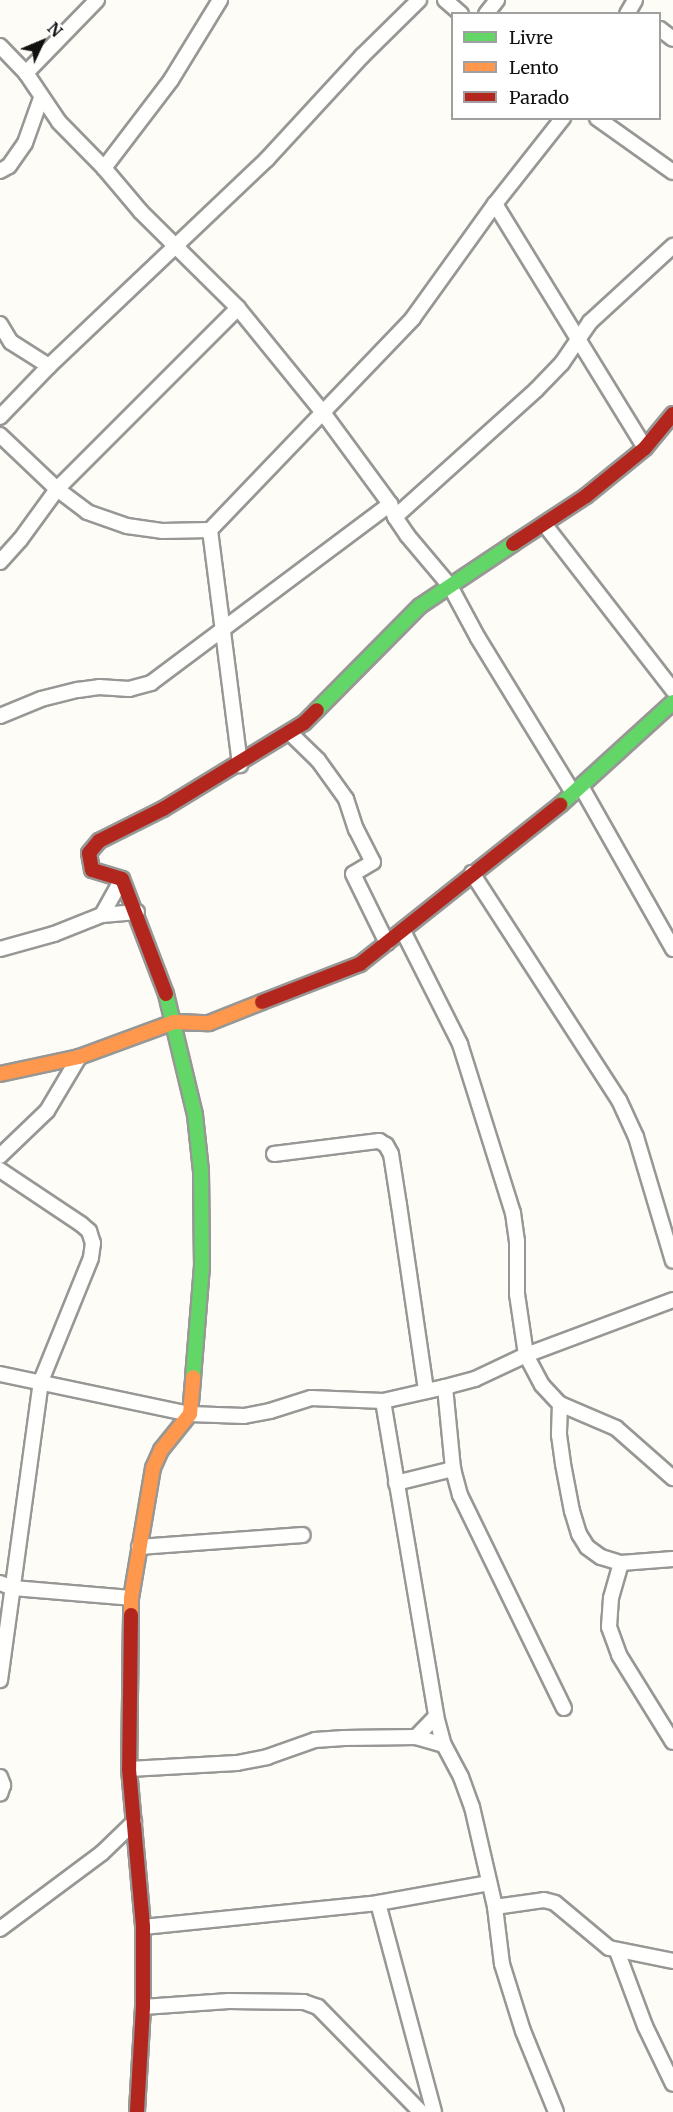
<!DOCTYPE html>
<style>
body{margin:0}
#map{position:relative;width:673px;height:2112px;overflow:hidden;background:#fdfcf7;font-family:Merriweather,serif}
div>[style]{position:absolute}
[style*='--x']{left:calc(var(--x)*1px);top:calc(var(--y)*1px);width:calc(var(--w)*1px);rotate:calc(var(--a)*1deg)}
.roads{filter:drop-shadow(2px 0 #979795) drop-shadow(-2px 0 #979795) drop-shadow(0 2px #979795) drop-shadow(0 -2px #979795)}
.street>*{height:14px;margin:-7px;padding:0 7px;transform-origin:7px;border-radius:7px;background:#fffffe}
.fast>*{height:14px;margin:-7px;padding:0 7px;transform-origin:7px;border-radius:7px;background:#63d668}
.slow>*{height:14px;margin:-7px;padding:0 7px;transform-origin:7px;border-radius:7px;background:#ff974d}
.jam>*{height:14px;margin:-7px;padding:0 7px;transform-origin:7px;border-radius:7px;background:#b3261e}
span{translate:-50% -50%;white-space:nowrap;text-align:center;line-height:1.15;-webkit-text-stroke:6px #fff;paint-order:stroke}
.legend{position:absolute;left:451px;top:12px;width:210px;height:108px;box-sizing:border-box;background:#fff;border:2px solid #a0a0a0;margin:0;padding:8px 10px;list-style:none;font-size:18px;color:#111}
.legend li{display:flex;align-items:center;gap:12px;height:30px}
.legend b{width:30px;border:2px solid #a0a0a0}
.north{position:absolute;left:12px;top:12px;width:60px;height:60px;-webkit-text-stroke:4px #fff;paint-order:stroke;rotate:46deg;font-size:16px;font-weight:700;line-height:24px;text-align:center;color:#111}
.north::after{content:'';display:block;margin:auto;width:21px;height:27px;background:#111;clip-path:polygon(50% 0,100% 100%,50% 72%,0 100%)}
</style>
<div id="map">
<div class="roads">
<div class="street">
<i style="--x:445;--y:0;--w:21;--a:41"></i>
<i style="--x:486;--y:14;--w:18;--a:-52"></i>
<i style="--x:627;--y:14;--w:16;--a:-60"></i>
<i style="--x:660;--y:29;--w:16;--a:38"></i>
<i style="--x:0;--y:46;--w:37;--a:46"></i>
<i style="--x:26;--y:73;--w:59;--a:56"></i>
<i style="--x:59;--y:122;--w:64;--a:45.6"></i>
<i style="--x:104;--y:168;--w:57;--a:49.9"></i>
<i style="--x:141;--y:212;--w:136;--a:44.7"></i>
<i style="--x:238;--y:308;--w:136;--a:50.9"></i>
<i style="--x:324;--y:414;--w:112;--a:53.7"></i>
<i style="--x:390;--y:504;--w:14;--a:69"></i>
<i style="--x:395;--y:517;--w:22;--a:56"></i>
<i style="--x:407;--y:535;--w:67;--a:49.9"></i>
<i style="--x:450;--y:586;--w:59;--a:61.7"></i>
<i style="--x:478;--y:638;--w:182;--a:58.5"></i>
<i style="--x:26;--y:73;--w:102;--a:-45.8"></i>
<i style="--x:597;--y:118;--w:93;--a:35.4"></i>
<i style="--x:104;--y:168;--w:111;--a:-52.7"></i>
<i style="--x:171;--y:80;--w:94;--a:-58.5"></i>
<i style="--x:0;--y:171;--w:10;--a:-29"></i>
<i style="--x:9;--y:166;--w:28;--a:-55"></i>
<i style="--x:25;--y:143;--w:48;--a:-70.4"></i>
<i style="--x:495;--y:204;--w:286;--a:58.4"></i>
<i style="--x:0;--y:324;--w:21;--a:59"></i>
<i style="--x:11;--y:342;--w:45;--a:32.3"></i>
<i style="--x:0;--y:417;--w:71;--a:-46.1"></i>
<i style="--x:49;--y:366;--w:301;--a:-43.5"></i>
<i style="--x:267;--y:159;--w:140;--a:-47.3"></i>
<i style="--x:362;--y:56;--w:80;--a:-44.5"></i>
<i style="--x:0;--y:435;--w:79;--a:43.5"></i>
<i style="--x:57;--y:489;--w:38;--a:37"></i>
<i style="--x:87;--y:512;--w:42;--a:19.3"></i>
<i style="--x:127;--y:526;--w:35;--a:8"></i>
<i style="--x:162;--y:531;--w:48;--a:-1.2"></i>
<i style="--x:210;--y:530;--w:294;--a:-46.2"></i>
<i style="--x:413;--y:318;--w:140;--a:-54.3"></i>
<i style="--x:495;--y:204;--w:110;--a:-51.7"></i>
<i style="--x:395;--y:517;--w:190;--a:-42"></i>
<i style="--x:536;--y:390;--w:37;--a:-46"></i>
<i style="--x:562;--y:363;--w:50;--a:-55.7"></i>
<i style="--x:590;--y:322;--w:113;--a:-42.5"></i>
<i style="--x:545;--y:525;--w:209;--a:52.2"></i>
<i style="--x:210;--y:530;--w:237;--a:82.7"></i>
<i style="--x:0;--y:562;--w:30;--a:-48"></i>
<i style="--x:20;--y:540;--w:63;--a:-54"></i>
<i style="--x:57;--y:489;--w:256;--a:-45"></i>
<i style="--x:0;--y:716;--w:44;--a:-22.5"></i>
<i style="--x:41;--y:699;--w:38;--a:-14"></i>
<i style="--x:78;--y:690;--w:21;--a:-8"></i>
<i style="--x:99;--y:687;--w:30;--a:4"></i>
<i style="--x:129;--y:689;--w:23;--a:-15"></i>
<i style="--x:151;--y:683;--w:299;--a:-36.8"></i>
<i style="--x:290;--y:733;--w:39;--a:44"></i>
<i style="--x:318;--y:760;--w:48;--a:54.3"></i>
<i style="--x:346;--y:799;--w:32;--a:72"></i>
<i style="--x:356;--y:829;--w:37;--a:63"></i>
<i style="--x:373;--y:862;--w:23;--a:149"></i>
<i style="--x:353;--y:874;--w:77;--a:63.8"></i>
<i style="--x:582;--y:788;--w:185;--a:60.5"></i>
<i style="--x:472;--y:873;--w:270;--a:57.1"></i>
<i style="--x:619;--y:1100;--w:41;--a:65.3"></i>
<i style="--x:636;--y:1137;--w:129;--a:73.4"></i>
<i style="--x:102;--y:915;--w:41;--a:-60.9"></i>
<i style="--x:403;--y:931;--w:127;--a:63.2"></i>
<i style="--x:460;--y:1044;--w:177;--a:72.6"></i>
<i style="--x:513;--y:1213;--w:28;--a:82"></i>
<i style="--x:517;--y:1241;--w:53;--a:90"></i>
<i style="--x:517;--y:1294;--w:62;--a:81.6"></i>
<i style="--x:526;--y:1355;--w:34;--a:62"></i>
<i style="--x:542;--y:1385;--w:26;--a:47"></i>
<i style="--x:560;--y:1404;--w:61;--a:23.2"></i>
<i style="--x:616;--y:1428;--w:76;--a:41.3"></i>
<i style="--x:0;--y:949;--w:56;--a:-15.5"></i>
<i style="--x:54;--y:934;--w:52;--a:-21.6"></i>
<i style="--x:102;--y:915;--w:35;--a:-5"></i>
<i style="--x:274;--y:1154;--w:106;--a:-7.1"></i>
<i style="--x:379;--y:1141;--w:8;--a:30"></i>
<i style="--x:386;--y:1145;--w:10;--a:61"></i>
<i style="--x:391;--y:1154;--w:52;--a:81.1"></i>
<i style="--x:399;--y:1205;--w:188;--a:81.7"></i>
<i style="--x:0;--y:1156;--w:65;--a:-43.8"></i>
<i style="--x:47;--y:1111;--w:63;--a:-59.3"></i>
<i style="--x:0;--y:1170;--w:97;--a:33.7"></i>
<i style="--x:81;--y:1224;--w:11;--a:41"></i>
<i style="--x:89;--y:1231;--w:13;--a:72"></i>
<i style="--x:93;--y:1243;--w:15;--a:98"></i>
<i style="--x:91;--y:1258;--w:133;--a:112.1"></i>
<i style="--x:41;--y:1381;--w:302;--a:97.8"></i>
<i style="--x:0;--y:1374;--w:194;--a:11.9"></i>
<i style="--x:190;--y:1414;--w:54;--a:2.1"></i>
<i style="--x:244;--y:1416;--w:26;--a:-11"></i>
<i style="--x:270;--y:1411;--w:43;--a:-17.6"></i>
<i style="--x:311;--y:1398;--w:72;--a:2.4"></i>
<i style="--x:383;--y:1401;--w:64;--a:-12.7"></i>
<i style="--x:445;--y:1387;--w:31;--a:-15"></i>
<i style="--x:475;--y:1379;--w:56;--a:-25.2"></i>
<i style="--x:526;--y:1355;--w:157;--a:-20.5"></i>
<i style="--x:445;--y:1387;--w:82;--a:84.4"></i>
<i style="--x:453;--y:1469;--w:27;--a:75"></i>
<i style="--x:460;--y:1495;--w:237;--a:64"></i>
<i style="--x:383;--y:1401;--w:319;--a:80.4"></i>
<i style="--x:436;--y:1716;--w:30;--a:75"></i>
<i style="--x:444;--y:1745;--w:36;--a:62"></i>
<i style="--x:461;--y:1777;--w:32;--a:70"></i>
<i style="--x:472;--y:1807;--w:103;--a:77"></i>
<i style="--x:495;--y:1907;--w:57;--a:83"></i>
<i style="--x:502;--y:1964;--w:70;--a:72.6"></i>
<i style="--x:523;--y:2031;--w:87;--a:67.8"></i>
<i style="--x:560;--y:1404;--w:31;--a:92"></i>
<i style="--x:559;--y:1435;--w:29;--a:82"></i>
<i style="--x:563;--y:1464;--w:48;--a:79.2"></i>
<i style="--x:572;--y:1511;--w:24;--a:73"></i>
<i style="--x:579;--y:1534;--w:15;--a:58"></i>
<i style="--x:587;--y:1547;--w:17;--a:36"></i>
<i style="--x:601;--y:1557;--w:21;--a:17"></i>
<i style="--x:621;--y:1563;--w:52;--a:-4.4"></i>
<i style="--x:396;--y:1483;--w:59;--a:-13.8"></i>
<i style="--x:139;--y:1547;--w:164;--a:-4.2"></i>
<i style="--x:621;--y:1563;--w:36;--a:106"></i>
<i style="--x:611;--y:1598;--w:29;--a:94"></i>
<i style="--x:609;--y:1627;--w:30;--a:70"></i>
<i style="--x:619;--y:1655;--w:102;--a:58.2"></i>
<i style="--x:0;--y:1583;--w:14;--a:21"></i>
<i style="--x:13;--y:1588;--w:118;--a:4.8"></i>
<i style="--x:416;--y:1737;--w:29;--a:-46"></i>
<i style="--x:129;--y:1769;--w:108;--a:-3.2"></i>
<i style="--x:237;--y:1763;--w:31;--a:-11"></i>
<i style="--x:267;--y:1757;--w:51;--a:-19.5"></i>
<i style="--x:315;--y:1740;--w:29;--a:-4"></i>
<i style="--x:344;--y:1738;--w:72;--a:-0.8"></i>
<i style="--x:416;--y:1737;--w:29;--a:16"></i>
<i style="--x:0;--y:1777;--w:9;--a:69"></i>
<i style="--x:3;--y:1785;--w:9;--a:108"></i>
<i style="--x:378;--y:1903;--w:216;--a:75"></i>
<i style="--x:495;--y:1907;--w:49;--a:-8.1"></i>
<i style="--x:544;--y:1900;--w:11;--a:15"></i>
<i style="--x:555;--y:1903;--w:70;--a:39.8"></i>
<i style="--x:609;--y:1948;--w:65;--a:11.5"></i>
<i style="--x:143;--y:1927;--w:236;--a:-5.8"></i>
<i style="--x:378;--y:1903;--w:113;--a:-10.2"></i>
<i style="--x:0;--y:1929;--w:127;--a:-36.7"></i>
<i style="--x:102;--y:1853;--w:45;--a:-44.1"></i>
<i style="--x:617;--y:1951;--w:80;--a:69.5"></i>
<i style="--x:645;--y:2026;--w:64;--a:64.2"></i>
<i style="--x:143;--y:2007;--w:86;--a:-4"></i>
<i style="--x:229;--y:2001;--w:75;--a:0.8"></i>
<i style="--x:304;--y:2002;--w:15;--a:20"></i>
<i style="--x:318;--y:2007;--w:147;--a:45.6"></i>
</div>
<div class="fast">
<i style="--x:317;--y:710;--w:146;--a:-45.3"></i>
<i style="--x:420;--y:606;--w:112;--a:-33.7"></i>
<i style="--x:560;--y:805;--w:153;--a:-42.3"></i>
<i style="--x:166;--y:994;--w:124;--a:76.5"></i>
<i style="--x:195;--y:1115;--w:56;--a:83.9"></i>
<i style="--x:201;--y:1171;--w:95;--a:89.4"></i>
<i style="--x:202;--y:1266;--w:111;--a:94.6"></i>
</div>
<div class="slow">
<i style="--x:0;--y:1074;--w:81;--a:-12.1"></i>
<i style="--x:79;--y:1057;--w:101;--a:-20.2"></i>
<i style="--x:174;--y:1022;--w:35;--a:2"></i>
<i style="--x:209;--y:1023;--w:57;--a:-21.6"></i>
<i style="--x:131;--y:1615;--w:17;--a:-90"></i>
<i style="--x:131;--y:1598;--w:132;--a:-80.4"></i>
<i style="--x:153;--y:1468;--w:20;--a:-66"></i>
<i style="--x:161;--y:1450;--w:46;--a:-51.1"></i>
<i style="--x:190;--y:1414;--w:37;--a:-85"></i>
</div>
<div class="jam">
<i style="--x:513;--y:544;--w:87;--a:-33.3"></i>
<i style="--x:586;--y:496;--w:76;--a:-39.1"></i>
<i style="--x:645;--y:448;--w:44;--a:-50.5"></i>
<i style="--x:166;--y:994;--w:123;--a:-110.9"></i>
<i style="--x:122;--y:879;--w:31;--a:-163"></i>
<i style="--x:92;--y:870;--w:17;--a:-100"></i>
<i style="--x:89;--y:853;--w:16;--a:-50"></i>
<i style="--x:99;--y:841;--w:72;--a:-26.6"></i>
<i style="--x:163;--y:809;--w:165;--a:-31.4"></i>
<i style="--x:304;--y:723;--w:18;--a:-45"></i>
<i style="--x:262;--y:1002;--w:105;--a:-21.2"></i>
<i style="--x:360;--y:964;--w:256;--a:-38.5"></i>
<i style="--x:131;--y:1615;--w:154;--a:90.7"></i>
<i style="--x:129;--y:1769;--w:159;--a:84.9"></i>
<i style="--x:143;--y:1927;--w:80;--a:90"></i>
<i style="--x:143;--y:2007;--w:105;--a:93.3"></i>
</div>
</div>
<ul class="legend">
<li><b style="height:8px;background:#63d668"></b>Livre</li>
<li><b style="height:8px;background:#ff974d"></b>Lento</li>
<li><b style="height:8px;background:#b3261e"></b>Parado</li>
</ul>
<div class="north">N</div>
</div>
